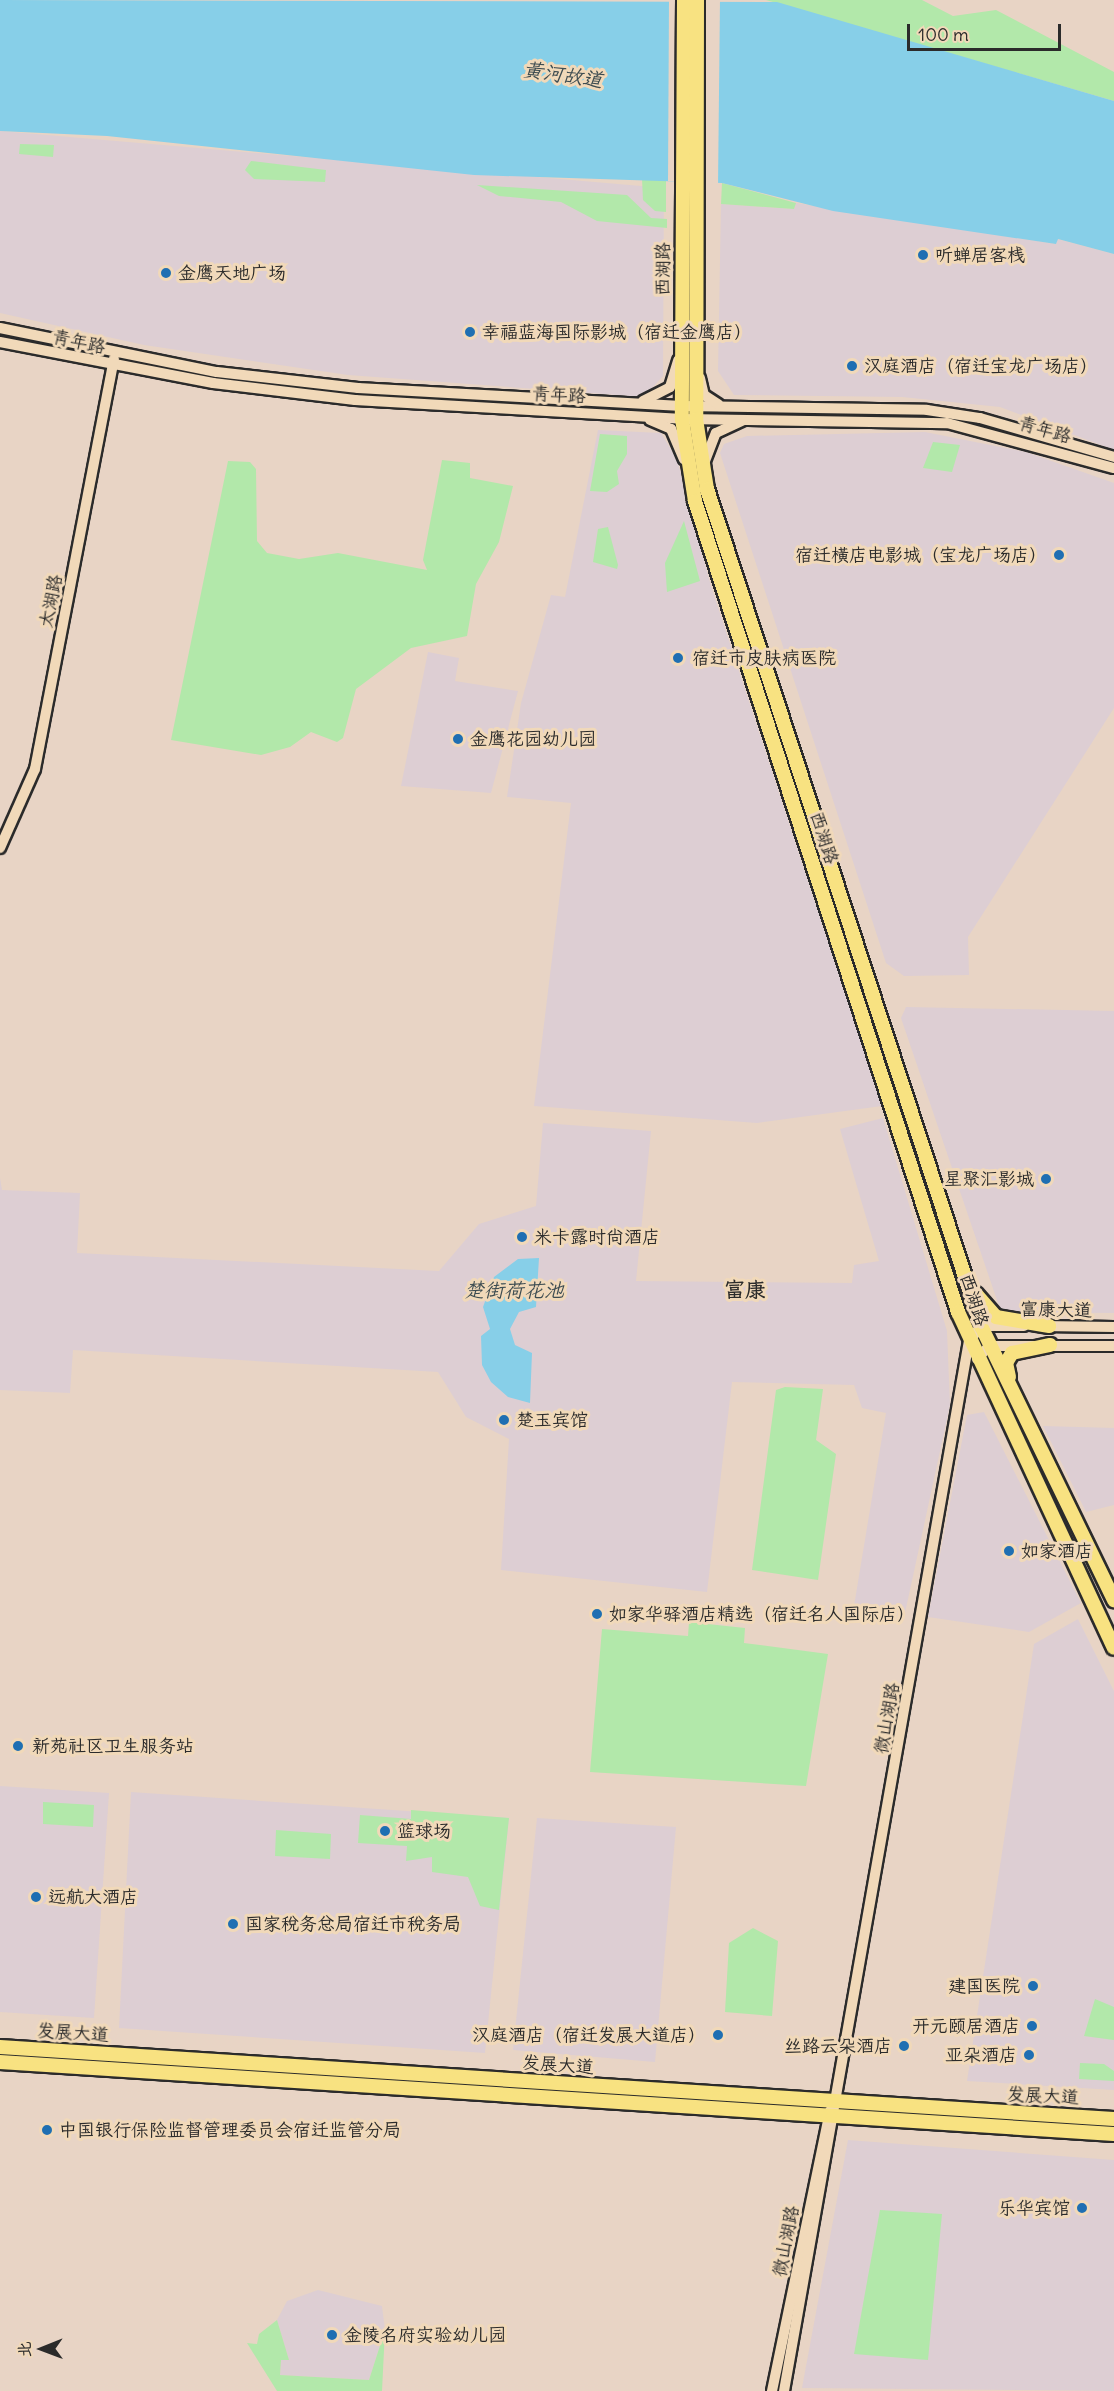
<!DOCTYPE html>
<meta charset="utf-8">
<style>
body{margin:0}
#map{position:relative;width:1114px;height:2391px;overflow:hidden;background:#e8d4c5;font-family:Delius,"LXGW WenKai TC",sans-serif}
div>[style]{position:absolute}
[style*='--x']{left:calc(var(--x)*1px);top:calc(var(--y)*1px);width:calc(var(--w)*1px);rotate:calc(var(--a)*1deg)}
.built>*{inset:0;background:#ddced3}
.green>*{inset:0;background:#b2e8aa}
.water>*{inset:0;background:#87cfe8}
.pier>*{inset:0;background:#e8d4c5}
.roads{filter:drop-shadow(2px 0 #2b2b2b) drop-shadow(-2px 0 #2b2b2b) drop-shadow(0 2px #2b2b2b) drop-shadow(0 -2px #2b2b2b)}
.tertiary>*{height:10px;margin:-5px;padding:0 5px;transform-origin:5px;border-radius:5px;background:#f1d9b9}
.primary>*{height:14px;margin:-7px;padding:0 7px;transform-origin:7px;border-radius:7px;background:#f8e281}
.dots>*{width:16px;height:16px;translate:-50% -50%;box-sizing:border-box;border:3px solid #f1d9b9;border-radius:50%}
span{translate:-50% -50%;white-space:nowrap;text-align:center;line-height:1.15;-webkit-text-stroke:6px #f1d9b9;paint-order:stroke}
.poi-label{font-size:18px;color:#2b2b2b}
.left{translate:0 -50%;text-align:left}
.right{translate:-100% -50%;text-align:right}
.street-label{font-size:18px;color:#2b2b2b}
.water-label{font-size:20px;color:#3d4c51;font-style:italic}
.quarter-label{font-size:21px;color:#2b2b2b;font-weight:700}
.north{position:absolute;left:12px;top:2319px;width:60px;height:60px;-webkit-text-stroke:4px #f1d9b9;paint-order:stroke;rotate:269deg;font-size:16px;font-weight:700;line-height:24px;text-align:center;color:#2b2b2b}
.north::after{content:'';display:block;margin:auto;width:21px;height:27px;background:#2b2b2b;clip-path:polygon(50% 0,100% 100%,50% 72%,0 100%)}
.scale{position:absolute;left:907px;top:24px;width:154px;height:27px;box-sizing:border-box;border:3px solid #2b2b2b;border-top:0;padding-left:8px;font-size:18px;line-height:21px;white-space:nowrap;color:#2b2b2b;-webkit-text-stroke:4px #f1d9b9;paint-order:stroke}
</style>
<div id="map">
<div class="built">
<i style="clip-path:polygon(0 131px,664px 188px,663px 376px,644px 397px,348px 375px,144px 345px,0 313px)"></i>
<i style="clip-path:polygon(796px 203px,1056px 244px,1057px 239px,1114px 254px,1114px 450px,1000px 407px,902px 397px,734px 395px,718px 371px,721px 204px,794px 209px)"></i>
<i style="clip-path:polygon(598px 430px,661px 433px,677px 459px,711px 586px,882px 1106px,757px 1123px,534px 1106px,571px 803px,507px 797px,521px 703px,551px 595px,565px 597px)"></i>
<i style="clip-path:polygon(925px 432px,1026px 452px,1114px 483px,1114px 708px,968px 937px,969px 975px,904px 976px,886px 963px,720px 453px,724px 444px,747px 436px)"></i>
<i style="clip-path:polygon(428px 652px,459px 658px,455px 681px,518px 691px,491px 793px,401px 786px)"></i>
<i style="clip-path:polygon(906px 1007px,1114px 1011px,1114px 1313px,1001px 1312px,901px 1018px)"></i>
<i style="clip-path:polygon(883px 1118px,947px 1331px,950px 1405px,905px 1613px,854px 1606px,886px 1413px,862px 1408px,854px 1385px,732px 1382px,707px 1592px,501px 1570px,509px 1439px,466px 1417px,438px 1372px,73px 1350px,70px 1393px,0 1390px,0 1178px,2px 1190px,80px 1193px,77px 1253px,439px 1271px,479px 1224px,536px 1206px,543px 1123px,651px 1131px,636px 1281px,852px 1283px,854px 1265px,879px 1261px,840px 1129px)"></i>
<i style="clip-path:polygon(984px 1412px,1081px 1603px,1029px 1632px,928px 1617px,967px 1415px)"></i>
<i style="clip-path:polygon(1043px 1426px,1114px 1428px,1114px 1505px,1086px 1512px)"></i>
<i style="clip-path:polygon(1078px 1619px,1114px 1691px,1114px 2090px,967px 2081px,1034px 1644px)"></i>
<i style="clip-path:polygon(0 1786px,109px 1793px,94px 2018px,0 2012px)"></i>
<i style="clip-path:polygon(131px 1792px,509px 1818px,485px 2053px,119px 2028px)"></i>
<i style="clip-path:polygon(537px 1818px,676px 1827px,655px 2062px,513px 2050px)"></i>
<i style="clip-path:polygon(848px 2140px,1114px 2160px,1114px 2391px,802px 2388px)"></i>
<i style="clip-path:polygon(318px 2290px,382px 2306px,385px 2330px,369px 2380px,280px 2375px,281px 2360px,289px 2360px,277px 2320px,287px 2301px)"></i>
</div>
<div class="green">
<i style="clip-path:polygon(766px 0,922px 0,953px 16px,996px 10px,1114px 72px,1114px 101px)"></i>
<i style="clip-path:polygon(20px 144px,54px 145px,53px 157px,19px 154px)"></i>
<i style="clip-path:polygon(251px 161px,326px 170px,325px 182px,254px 179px,245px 170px)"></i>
<i style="clip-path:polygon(666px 177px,666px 212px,655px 211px,643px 200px,642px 179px)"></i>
<i style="clip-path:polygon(722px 183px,796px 203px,794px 209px,721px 204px)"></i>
<i style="clip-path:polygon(477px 185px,627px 195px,651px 218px,667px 219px,667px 228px,597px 221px,561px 202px,499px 196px)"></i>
<i style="clip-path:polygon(600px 434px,627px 436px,627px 454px,617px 471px,619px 484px,607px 492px,590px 491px)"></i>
<i style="clip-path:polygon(933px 442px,960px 445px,952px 472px,923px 468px)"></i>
<i style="clip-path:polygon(442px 460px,470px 463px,470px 478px,513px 486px,499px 542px,476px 584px,467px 636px,411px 648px,356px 689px,343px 738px,337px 742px,311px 732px,290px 747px,261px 755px,171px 740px,228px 461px,250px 462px,256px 469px,257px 541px,267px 553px,299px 559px,338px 553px,427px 570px,423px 560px)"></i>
<i style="clip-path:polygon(684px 521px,700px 581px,667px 592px,665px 563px)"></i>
<i style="clip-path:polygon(608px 527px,618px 565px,617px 569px,593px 562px,598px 529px)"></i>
<i style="clip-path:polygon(785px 1387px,823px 1389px,816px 1440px,836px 1454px,818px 1580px,752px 1570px,776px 1390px)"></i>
<i style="clip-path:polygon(689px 1622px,745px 1628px,744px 1643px,828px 1654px,806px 1786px,590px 1772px,602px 1629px,688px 1636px)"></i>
<i style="clip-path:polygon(43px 1802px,94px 1805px,93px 1827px,43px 1824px)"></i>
<i style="clip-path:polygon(411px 1810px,509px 1818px,499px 1910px,480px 1906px,468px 1877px,432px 1872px,432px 1857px,406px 1861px,407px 1846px,358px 1843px,360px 1815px,411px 1819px)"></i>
<i style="clip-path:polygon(276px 1830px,331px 1834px,330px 1859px,275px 1856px)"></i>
<i style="clip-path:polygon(753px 1928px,778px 1941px,772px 2016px,725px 2012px,729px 1943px)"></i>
<i style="clip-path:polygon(1095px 1999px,1114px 2007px,1114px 2040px,1084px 2036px)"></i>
<i style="clip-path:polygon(1080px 2063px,1104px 2064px,1114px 2071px,1114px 2081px,1079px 2079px)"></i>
<i style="clip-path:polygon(880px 2210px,942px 2214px,928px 2360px,854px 2354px)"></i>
<i style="clip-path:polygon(277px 2320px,289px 2360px,281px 2360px,280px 2375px,369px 2380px,385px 2330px,382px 2391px,277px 2391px,247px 2343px,257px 2344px,259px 2334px)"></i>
</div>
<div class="water">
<i style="clip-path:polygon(0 0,777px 2px,1114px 101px,1114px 254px,1058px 239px,1056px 244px,833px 211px,722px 183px,474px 175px,107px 136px,0 131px)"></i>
<i style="clip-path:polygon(539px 1258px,536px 1307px,519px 1312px,510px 1329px,515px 1345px,532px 1353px,530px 1403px,508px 1397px,491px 1382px,482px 1365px,481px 1336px,490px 1329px,483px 1307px,494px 1277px,518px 1259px)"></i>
</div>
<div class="pier">
<i style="clip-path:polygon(669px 0,720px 0,718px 185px,668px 181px)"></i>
</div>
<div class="roads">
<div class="tertiary">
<i style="--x:0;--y:328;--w:221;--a:11.5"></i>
<i style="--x:217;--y:372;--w:142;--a:6.5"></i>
<i style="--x:358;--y:388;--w:324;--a:3.2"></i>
<i style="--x:681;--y:406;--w:246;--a:0.9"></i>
<i style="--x:927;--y:410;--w:54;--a:8.6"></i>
<i style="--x:980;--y:418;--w:140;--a:16.2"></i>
<i style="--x:0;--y:342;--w:217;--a:10.9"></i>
<i style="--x:213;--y:383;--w:143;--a:6.8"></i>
<i style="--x:355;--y:400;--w:328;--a:3.3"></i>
<i style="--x:682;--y:419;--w:265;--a:0.9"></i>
<i style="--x:947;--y:423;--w:173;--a:15.1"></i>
<i style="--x:700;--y:378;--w:17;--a:77"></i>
<i style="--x:704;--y:395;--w:17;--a:33"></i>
<i style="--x:643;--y:401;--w:30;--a:-27"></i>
<i style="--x:670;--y:387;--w:28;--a:-73"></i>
<i style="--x:650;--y:420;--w:23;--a:23"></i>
<i style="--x:671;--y:429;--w:33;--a:67"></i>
<i style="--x:705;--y:461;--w:30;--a:-69"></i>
<i style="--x:716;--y:433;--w:29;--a:-25"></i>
<i style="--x:0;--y:848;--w:86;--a:-66.1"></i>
<i style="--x:35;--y:769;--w:418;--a:-79.1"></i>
<i style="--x:1042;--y:1326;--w:72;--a:0.8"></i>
<i style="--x:977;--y:1359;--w:18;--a:-47"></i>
<i style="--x:989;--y:1346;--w:125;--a:0"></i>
<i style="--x:772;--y:2391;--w:286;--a:-78.3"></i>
<i style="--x:784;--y:2391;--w:1066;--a:-80.01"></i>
<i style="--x:969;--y:1341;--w:19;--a:-51"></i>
<i style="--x:981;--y:1326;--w:43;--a:0"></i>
</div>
<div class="primary">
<i style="--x:684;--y:0;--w:419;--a:90.3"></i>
<i style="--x:682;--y:419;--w:83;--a:81"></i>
<i style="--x:695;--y:501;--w:853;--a:72.03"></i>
<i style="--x:958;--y:1312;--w:370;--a:65.1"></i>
<i style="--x:697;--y:0;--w:419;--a:90.1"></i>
<i style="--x:696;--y:419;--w:71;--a:81.1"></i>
<i style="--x:707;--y:489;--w:881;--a:71.87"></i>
<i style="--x:981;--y:1326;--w:305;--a:64.1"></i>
<i style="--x:976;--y:1294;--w:30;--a:49"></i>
<i style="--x:996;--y:1317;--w:54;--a:9.6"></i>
<i style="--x:1009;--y:1377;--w:14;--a:-102"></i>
<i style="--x:1006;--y:1363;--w:12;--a:-59"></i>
<i style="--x:1012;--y:1353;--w:39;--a:-12"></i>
<i style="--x:0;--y:2047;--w:1116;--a:3.7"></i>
<i style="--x:0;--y:2062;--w:1116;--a:3.7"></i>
</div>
</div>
<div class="dots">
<i style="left:923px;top:255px;background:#1f6fb2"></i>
<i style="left:166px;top:273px;background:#1f6fb2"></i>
<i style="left:470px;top:332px;background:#1f6fb2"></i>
<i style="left:852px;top:366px;background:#1f6fb2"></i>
<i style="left:1059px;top:555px;background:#1f6fb2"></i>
<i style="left:678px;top:658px;background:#1f6fb2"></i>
<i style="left:458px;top:739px;background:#1f6fb2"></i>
<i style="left:1046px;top:1179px;background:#1f6fb2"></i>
<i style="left:522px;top:1237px;background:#1f6fb2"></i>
<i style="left:504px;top:1420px;background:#1f6fb2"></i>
<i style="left:1009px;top:1551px;background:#1f6fb2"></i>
<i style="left:597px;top:1614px;background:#1f6fb2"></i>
<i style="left:18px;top:1746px;background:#1f6fb2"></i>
<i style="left:385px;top:1831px;background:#1f6fb2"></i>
<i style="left:36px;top:1897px;background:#1f6fb2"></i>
<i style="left:233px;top:1924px;background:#1f6fb2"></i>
<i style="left:1033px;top:1986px;background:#1f6fb2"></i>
<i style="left:1032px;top:2026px;background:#1f6fb2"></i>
<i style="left:718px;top:2035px;background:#1f6fb2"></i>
<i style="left:904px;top:2046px;background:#1f6fb2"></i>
<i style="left:1029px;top:2055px;background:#1f6fb2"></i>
<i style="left:47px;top:2130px;background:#1f6fb2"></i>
<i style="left:1082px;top:2208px;background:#1f6fb2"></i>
<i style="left:332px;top:2335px;background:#1f6fb2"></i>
</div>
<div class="poi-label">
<span class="left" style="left:935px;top:255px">听蝉居客栈</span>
<span class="left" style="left:178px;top:273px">金鹰天地广场</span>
<span class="left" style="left:482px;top:332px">幸福蓝海国际影城（宿迁金鹰店）</span>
<span class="left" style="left:864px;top:366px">汉庭酒店（宿迁宝龙广场店）</span>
<span class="right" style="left:1047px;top:555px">宿迁横店电影城（宝龙广场店）</span>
<span class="left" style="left:692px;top:658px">宿迁市皮肤病医院</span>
<span class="left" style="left:470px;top:739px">金鹰花园幼儿园</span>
<span class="right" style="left:1034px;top:1179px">星聚汇影城</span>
<span class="left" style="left:534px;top:1237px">米卡露时尚酒店</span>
<span class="left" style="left:516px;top:1420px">楚玉宾馆</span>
<span class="left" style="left:1021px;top:1551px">如家酒店</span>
<span class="left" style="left:609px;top:1614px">如家华驿酒店精选（宿迁名人国际店）</span>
<span class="left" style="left:32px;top:1746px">新苑社区卫生服务站</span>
<span class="left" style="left:397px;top:1831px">篮球场</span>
<span class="left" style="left:48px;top:1897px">远航大酒店</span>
<span class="left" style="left:245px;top:1924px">国家税务总局宿迁市税务局</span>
<span class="right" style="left:1020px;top:1986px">建国医院</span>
<span class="right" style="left:1020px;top:2026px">开元颐居酒店</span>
<span class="right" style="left:706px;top:2035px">汉庭酒店（宿迁发展大道店）</span>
<span class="right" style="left:892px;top:2046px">丝路云朵酒店</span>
<span class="right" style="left:1017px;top:2055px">亚朵酒店</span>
<span class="left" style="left:59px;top:2130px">中国银行保险监督管理委员会宿迁监管分局</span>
<span class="right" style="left:1070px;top:2208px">乐华宾馆</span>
<span class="left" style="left:344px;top:2335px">金陵名府实验幼儿园</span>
</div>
<div class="street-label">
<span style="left:663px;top:269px;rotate:-90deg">西湖路</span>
<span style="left:79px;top:342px;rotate:12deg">青年路</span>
<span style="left:559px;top:395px;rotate:3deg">青年路</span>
<span style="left:1045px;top:430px;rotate:16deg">青年路</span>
<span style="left:51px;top:601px;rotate:-79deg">太湖路</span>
<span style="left:824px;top:838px;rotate:72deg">西湖路</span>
<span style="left:974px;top:1300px;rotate:72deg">西湖路</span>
<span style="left:1056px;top:1310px;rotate:1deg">富康大道</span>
<span style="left:887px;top:1718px;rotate:-80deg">微山湖路</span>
<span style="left:73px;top:2033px;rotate:4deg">发展大道</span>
<span style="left:558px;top:2065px;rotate:4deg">发展大道</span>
<span style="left:1043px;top:2096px;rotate:3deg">发展大道</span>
<span style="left:786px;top:2241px;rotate:-79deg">微山湖路</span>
</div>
<div class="water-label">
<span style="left:563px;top:74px;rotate:8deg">黄河故道</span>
<span style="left:514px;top:1289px">楚街荷花池</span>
</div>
<div class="quarter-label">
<span style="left:745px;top:1290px">富康</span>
</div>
<div class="north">北</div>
<div class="scale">100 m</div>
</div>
